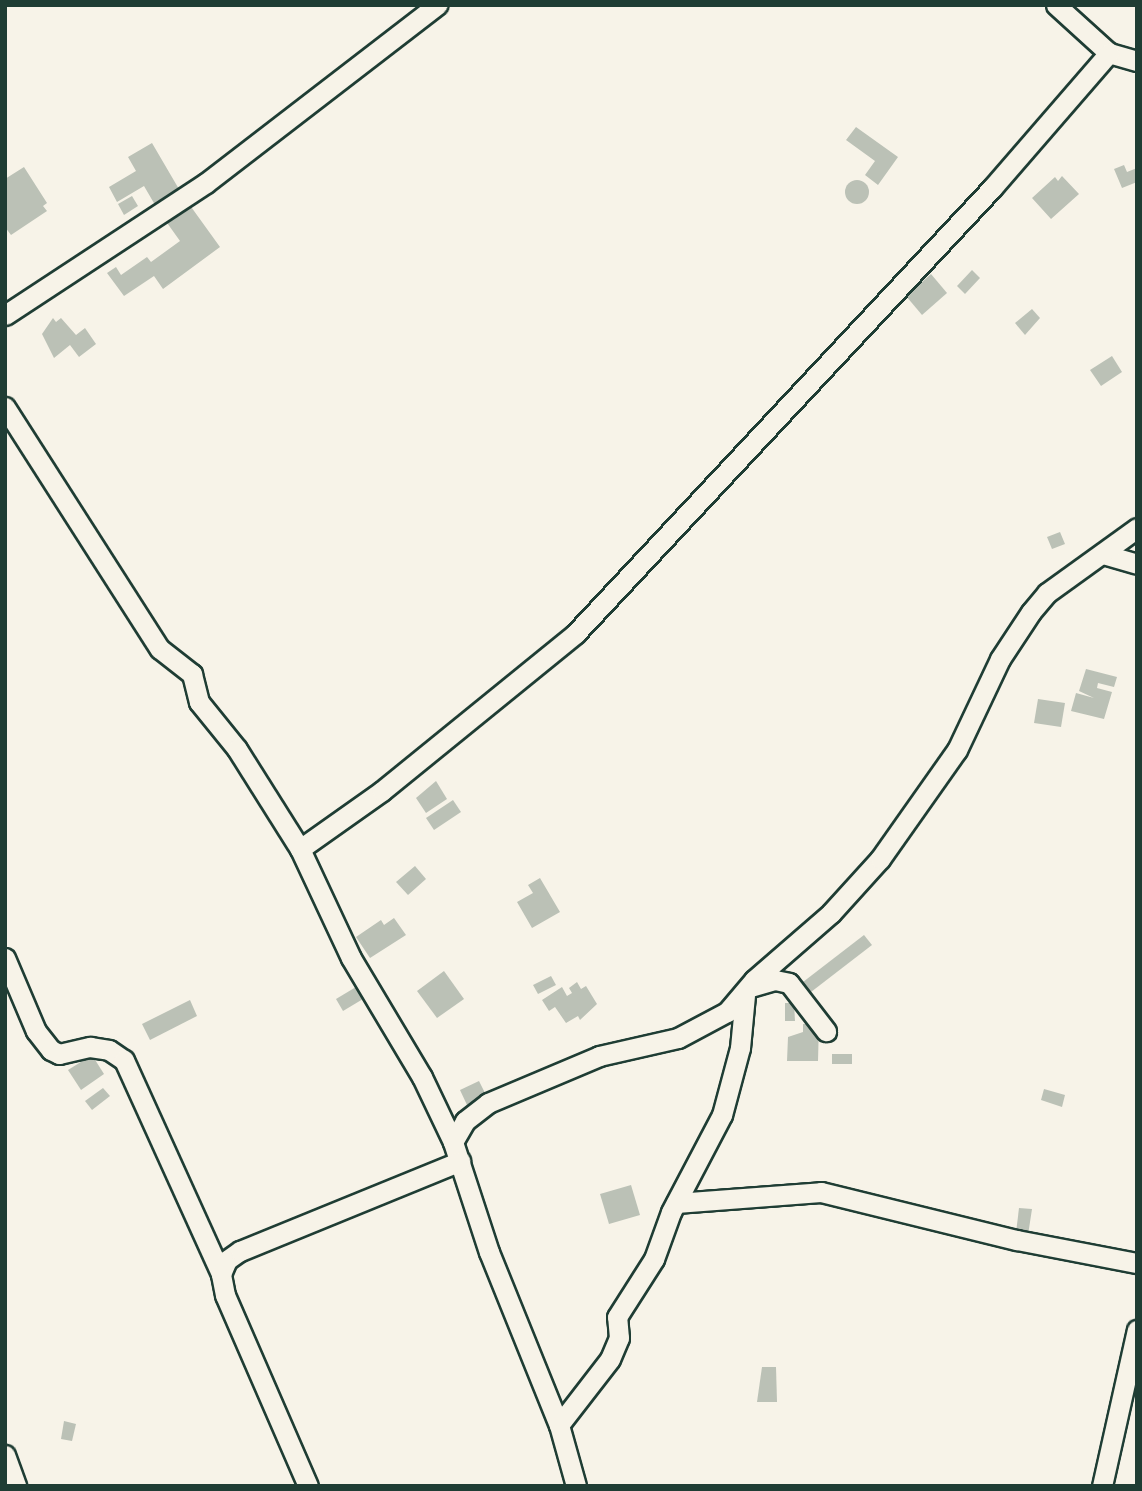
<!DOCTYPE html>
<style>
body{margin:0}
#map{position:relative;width:1142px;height:1491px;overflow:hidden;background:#f7f3e8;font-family:"Architects Daughter",sans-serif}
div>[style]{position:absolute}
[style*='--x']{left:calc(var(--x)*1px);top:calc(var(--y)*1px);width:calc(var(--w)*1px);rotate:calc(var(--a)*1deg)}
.building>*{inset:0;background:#bbc1b6}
.round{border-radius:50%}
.roads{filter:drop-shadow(2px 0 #1f3d34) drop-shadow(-2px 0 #1f3d34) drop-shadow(0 2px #1f3d34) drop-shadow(0 -2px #1f3d34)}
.minor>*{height:19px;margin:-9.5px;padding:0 9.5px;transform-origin:9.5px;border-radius:9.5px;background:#f7f3e8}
span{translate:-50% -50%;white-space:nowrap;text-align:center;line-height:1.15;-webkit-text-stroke:5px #f7f3e8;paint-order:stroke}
.frame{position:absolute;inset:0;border:7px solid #1f3d34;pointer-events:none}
</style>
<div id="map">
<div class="building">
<i style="clip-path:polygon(856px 127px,898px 157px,878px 185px,865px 175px,875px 161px,846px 140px)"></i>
<i style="clip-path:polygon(152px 143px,183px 196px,158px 210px,144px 186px,117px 202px,109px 187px,136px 171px,128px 157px)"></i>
<i style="clip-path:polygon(1124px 165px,1127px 172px,1137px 168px,1137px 182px,1122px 188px,1114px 169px)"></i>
<i style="clip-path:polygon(24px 167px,47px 203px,43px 206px,47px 211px,11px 235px,5px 227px,5px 179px)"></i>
<i style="clip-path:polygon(1062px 176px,1079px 194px,1051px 219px,1032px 198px,1055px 177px,1058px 181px)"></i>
<i class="round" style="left:845px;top:180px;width:24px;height:24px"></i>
<i style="clip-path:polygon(132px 196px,138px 206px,124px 215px,118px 204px)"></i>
<i style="clip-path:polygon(189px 204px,220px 247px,163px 289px,154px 276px,124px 296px,107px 273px,116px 267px,121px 275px,147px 257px,151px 262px,180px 241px,165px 220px)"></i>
<i style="clip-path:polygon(972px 270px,980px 278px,965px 294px,957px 286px)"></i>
<i style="clip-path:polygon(931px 274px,947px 293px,922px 315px,906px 296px)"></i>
<i style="clip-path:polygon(1032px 309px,1040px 318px,1025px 335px,1015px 323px)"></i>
<i style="clip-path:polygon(53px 318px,56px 322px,61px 318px,76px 335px,85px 328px,96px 344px,79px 357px,70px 345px,54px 358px,42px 334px)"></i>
<i style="clip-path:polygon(1112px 356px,1122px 372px,1101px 386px,1090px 370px)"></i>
<i style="clip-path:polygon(1060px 532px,1065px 544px,1052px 549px,1047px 537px)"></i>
<i style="clip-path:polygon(1086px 669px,1117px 677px,1114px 687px,1098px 683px,1097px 688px,1112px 692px,1104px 719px,1071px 711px,1076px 693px,1094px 698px,1079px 691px)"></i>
<i style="clip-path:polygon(1038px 699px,1065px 703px,1061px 727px,1034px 723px)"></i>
<i style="clip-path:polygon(436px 781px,447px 799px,426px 813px,416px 798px)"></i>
<i style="clip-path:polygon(453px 800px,461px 812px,434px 830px,426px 818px)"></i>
<i style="clip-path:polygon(415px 866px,426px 879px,408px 895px,396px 882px)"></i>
<i style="clip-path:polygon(540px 878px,560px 912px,532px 928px,517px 902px,533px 893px,528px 885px)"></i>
<i style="clip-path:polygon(394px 918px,406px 935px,370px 958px,356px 937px,381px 920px,384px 925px)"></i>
<i style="clip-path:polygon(864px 935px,872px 945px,811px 992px,803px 982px)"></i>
<i style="clip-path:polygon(444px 971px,464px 999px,437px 1018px,417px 991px)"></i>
<i style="clip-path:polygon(551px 976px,556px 985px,538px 994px,533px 985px)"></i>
<i style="clip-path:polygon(577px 982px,581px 989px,586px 986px,597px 1004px,580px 1020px,578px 1016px,566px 1023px,555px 1007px,549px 1011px,542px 1000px,562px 987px,567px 996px,572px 993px,569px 988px)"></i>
<i style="clip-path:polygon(356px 987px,363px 999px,343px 1011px,336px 999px)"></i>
<i style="clip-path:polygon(190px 1000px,197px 1016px,150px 1040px,142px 1024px)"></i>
<i style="clip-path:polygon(785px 1003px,794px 1003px,795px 1021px,785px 1021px)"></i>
<i style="clip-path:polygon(803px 1024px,819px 1024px,818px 1061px,787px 1061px,788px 1037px,803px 1032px)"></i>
<i style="clip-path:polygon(832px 1054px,852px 1054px,852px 1064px,832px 1064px)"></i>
<i style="clip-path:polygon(92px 1055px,104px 1074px,81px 1090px,68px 1070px)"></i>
<i style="clip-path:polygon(479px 1081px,486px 1095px,467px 1105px,460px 1090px)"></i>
<i style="clip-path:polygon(103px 1088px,110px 1096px,92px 1110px,85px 1101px)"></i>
<i style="clip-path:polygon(1044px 1089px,1065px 1095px,1062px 1107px,1041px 1100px)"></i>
<i style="clip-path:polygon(631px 1185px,640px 1215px,609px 1224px,600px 1194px)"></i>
<i style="clip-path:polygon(1019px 1208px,1032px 1209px,1028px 1235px,1016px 1233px)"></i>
<i style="clip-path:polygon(762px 1367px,776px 1367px,777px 1402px,757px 1402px)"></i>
<i style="clip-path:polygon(64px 1421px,76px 1424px,72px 1441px,61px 1439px)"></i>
</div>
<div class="roads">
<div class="minor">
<i style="--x:1056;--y:5;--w:72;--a:42.2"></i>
<i style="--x:1109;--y:53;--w:29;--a:16"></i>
<i style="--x:5;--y:315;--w:240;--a:-33.3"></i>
<i style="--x:206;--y:183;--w:292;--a:-37.6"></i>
<i style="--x:5;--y:407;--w:287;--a:57.4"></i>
<i style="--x:160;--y:649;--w:41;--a:38"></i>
<i style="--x:192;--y:674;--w:29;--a:76"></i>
<i style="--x:199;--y:702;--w:60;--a:51"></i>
<i style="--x:237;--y:749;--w:118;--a:57.8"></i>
<i style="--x:300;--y:849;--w:120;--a:64.9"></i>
<i style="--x:351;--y:958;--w:139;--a:59.2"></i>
<i style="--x:422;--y:1077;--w:72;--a:64.5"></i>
<i style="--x:453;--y:1142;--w:116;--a:71.9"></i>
<i style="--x:489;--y:1252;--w:187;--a:68"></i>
<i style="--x:559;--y:1425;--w:63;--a:74.4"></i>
<i style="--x:1103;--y:554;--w:35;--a:16"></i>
<i style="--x:300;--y:849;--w:100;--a:-35.3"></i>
<i style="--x:382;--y:791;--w:249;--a:-39.1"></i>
<i style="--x:575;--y:634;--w:611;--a:-46.92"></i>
<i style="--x:992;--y:188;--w:179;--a:-49.1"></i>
<i style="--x:5;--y:958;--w:79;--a:67"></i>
<i style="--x:36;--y:1031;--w:24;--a:52"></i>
<i style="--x:51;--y:1050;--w:9;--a:27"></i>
<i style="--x:59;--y:1054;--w:32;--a:-13"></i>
<i style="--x:90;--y:1047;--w:19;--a:9"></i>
<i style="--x:109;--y:1050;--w:18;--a:34"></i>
<i style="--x:124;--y:1060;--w:235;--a:65.6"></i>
<i style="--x:750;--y:987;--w:26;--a:-16"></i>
<i style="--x:775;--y:980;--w:14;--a:12"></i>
<i style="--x:789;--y:983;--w:61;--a:52.4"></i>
<i style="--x:453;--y:1142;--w:24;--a:-60"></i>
<i style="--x:465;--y:1121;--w:29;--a:-38"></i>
<i style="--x:488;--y:1103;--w:121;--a:-22.9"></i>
<i style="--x:599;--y:1056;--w:81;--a:-12.8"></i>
<i style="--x:678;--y:1038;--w:55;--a:-28"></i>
<i style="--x:727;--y:1012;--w:42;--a:-49.8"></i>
<i style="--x:754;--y:980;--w:102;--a:-41"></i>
<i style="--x:831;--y:913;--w:73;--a:-47.8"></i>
<i style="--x:880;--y:859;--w:133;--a:-54.8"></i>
<i style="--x:957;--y:750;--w:101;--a:-64.7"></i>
<i style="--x:1000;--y:659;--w:56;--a:-56.6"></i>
<i style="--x:1031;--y:612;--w:25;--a:-50"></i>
<i style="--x:1047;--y:593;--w:111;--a:-35.8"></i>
<i style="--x:676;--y:1203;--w:145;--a:-4.3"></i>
<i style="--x:821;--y:1192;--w:202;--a:13.8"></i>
<i style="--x:1017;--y:1240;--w:122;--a:10.9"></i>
<i style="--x:559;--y:1425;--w:83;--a:-52.3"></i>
<i style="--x:610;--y:1359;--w:23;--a:-67"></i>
<i style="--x:619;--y:1338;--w:21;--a:-95"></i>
<i style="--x:617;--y:1317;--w:69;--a:-57.5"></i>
<i style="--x:654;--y:1259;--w:50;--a:-70.1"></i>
<i style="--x:671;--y:1212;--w:110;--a:-62.3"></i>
<i style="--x:722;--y:1115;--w:69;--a:-75"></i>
<i style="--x:740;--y:1048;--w:53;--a:-84.6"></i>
<i style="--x:5;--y:1455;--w:33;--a:70"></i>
<i style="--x:308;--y:1486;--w:208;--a:-113.5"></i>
<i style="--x:225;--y:1295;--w:21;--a:-101"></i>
<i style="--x:221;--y:1274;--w:15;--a:-67"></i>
<i style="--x:227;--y:1260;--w:16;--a:-35"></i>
<i style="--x:240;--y:1251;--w:238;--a:-22.2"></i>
<i style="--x:1102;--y:1486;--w:160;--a:-77.4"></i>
</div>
</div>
<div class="frame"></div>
</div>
